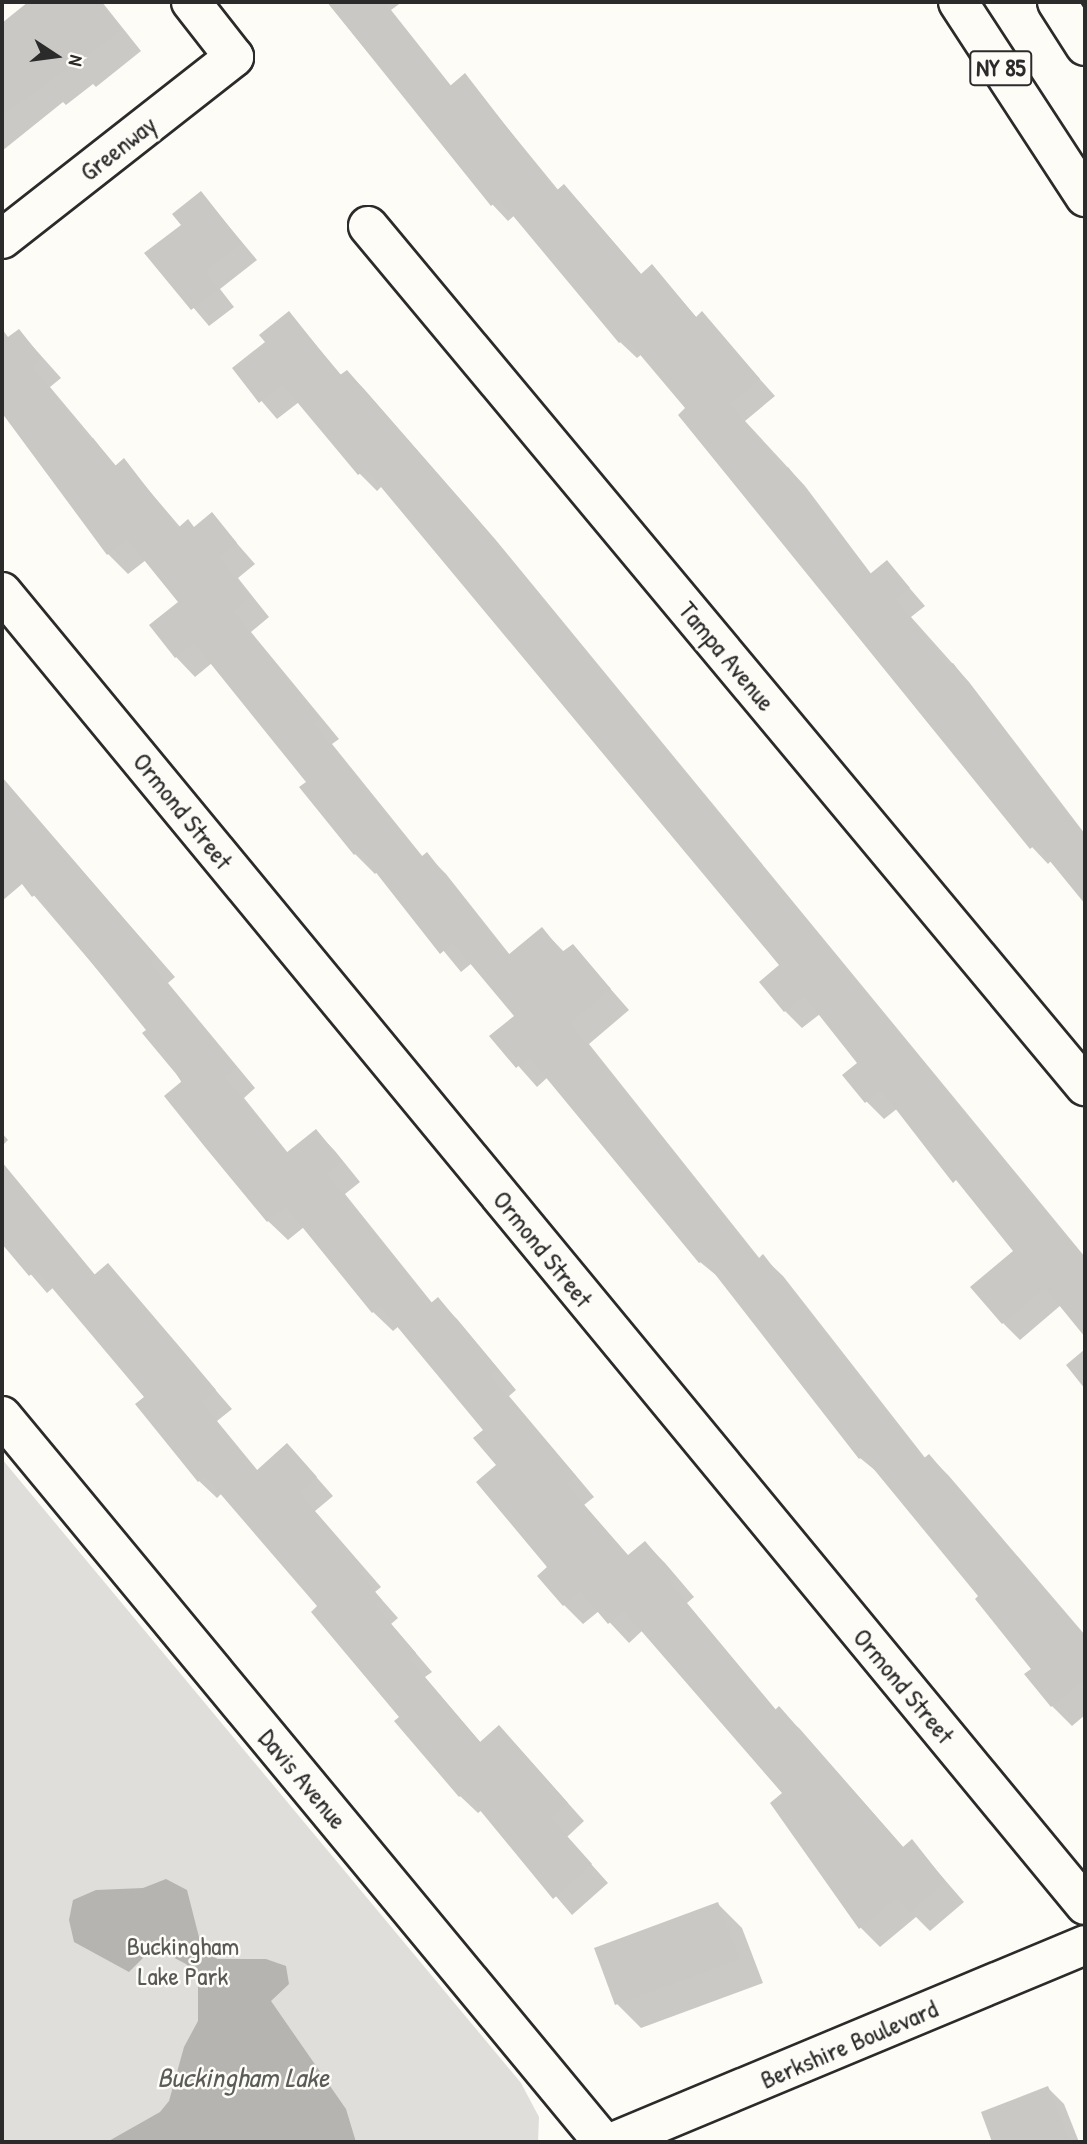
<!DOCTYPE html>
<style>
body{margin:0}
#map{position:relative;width:1087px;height:2144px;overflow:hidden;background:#fdfcf7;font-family:"Patrick Hand",sans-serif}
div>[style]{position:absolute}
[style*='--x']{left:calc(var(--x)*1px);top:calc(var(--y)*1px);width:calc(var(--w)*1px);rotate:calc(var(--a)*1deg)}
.green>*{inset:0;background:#dfdeda}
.water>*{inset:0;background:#b5b4b1}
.shadow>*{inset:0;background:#0003}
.building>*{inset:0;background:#c9c8c4}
.roads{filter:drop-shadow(2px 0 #2b2b2b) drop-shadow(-2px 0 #2b2b2b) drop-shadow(0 2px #2b2b2b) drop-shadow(0 -2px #2b2b2b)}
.minor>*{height:38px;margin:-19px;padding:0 19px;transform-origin:19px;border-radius:19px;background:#fdfcf7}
.motorway>*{height:38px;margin:-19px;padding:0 19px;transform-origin:19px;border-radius:19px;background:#fdfcf7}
span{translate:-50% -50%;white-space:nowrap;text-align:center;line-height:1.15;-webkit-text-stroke:5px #fdfcf7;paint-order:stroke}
.shield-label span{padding:2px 5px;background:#fdfcf7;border:2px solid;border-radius:5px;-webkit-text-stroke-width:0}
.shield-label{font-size:24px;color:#2b2b2b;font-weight:700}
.street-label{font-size:26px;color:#2b2b2b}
.park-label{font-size:26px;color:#585857}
.water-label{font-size:28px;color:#5b5b5a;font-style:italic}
.frame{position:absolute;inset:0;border:4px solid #2b2b2b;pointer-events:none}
.north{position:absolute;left:21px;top:21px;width:70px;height:70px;-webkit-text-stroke:5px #fdfcf7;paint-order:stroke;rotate:103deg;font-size:19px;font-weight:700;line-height:28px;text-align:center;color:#2b2b2b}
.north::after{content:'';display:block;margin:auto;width:24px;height:32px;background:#2b2b2b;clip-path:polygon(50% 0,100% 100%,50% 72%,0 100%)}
</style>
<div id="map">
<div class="green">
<i style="clip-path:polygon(2px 1459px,521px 2083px,539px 2117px,538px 2142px,2px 2142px)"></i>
</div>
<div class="water">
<i style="clip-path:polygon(166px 1879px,187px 1890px,199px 1937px,217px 1959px,266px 1959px,286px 1966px,289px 1984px,271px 2001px,346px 2109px,356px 2142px,107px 2142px,160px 2112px,169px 2101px,184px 2047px,198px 2021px,198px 1978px,186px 1964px,167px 1954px,149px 1952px,129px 1972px,74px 1942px,69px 1920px,73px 1900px,96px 1890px,143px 1888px)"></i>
</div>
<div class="shadow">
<i style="clip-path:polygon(24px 2px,102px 2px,141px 51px,96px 87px,93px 84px,66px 105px,63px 102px,2px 151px,2px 50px,12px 42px,2px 25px,27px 5px)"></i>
<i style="clip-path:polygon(327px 2px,402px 2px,391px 10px,452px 87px,465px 76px,559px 191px,564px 187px,580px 203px,642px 275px,652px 266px,697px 318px,702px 314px,775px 396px,745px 421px,805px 486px,872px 575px,887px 562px,925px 606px,911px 617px,969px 682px,1085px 834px,1085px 903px,1052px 860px,1048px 864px,1032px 847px,688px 409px,642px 354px,637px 358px,620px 342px,515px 215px,508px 221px,492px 204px)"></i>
<i style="clip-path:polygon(201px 193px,257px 260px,220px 289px,234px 307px,209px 326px,147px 253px,183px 225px)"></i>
<i style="clip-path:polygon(289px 313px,342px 376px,347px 372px,364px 389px,495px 539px,1085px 1257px,1085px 1334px,1061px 1305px,1020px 1340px,1003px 1323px,1016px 1251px,898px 1108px,884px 1119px,867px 1102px,845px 1075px,860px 1063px,820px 1014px,802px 1028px,785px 1011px,782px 965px,382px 486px,377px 491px,360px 474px,299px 402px,277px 419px,234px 369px,267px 342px)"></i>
<i style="clip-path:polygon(19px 331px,61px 378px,50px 387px,117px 467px,124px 461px,181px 528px,195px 528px,212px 515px,255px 564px,238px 578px,269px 617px,251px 632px,339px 739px,332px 744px,423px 857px,427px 855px,446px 874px,510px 955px,542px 929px,565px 953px,573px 946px,629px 1010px,589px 1044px,760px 1259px,763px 1257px,783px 1276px,926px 1459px,929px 1456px,949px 1476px,1085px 1635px,1085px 1715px,1072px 1726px,1052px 1706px,1034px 1670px,981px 1596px,882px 1476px,860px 1458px,722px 1280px,700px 1262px,548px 1077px,537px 1087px,492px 1036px,516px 1016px,472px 963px,461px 972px,378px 871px,375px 874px,355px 854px,308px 782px,212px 663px,195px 677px,176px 657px,180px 602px,146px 560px,128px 574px,108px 554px,2px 411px,2px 345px)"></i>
<i style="clip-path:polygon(2px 786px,35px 817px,175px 977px,168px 983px,255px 1088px,244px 1098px,288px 1153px,316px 1131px,335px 1151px,360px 1182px,345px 1194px,433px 1304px,437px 1300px,457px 1319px,516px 1390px,509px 1396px,594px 1497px,584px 1505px,629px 1557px,645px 1543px,665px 1563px,694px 1597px,687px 1603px,777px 1711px,799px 1728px,904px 1848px,912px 1842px,964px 1902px,930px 1931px,916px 1917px,880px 1947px,860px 1927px,785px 1793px,643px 1630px,629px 1643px,599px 1611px,583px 1624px,564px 1605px,485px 1430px,399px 1326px,393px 1331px,373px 1312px,304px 1227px,288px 1240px,268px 1221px,149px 1030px,2px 858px)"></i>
<i style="clip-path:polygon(2px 1133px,8px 1140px,2px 1146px)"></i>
<i style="clip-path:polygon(2px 1162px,96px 1276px,108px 1266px,232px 1409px,217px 1421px,258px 1471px,304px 1463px,333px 1496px,315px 1511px,381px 1587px,375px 1592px,398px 1618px,391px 1624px,432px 1672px,425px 1677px,481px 1743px,516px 1745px,584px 1821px,567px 1837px,608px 1883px,572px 1915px,482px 1810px,478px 1813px,460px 1796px,397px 1721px,402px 1717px,319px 1607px,222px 1493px,217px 1498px,199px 1481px,146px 1397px,54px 1287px,47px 1293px,2px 1241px)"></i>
<i style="clip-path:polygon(1085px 1349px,1085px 1389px,1066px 1365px)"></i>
<i style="clip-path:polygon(718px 1904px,742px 1928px,763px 1983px,641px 2028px,617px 2004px)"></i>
<i style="clip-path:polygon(1048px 2088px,1064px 2104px,1079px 2142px,994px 2142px,983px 2113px)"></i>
</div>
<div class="building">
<i style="clip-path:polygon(28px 2px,100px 2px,122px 30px,2px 115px,2px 23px)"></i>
<i style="clip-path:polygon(327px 2px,383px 2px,450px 86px,465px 73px,556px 191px,564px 184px,641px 274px,652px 264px,696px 317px,702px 311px,760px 379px,730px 404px,785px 470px,788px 467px,870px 574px,887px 560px,910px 588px,896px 600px,949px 666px,953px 663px,1085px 837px,1085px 904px,1036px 844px,1030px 849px,678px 415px,685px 408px,626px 338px,619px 343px,499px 199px,491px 206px)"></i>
<i style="clip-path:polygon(201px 191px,242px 243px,205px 271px,218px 290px,191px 310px,144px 253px,181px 225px,172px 214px)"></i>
<i style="clip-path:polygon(289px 311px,340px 375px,347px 370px,478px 520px,1085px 1260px,1085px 1337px,1045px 1288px,1002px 1324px,970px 1287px,1013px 1251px,956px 1180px,953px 1183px,881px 1090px,865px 1103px,842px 1075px,857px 1063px,804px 996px,784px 1012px,759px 982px,779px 965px,366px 469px,358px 475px,282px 384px,259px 403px,232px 368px,265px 342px,259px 335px)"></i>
<i style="clip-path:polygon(2px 329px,8px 337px,19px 329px,42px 358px,32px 366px,90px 440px,93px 438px,115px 466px,124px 458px,178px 528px,188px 519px,194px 527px,212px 512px,237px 543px,219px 557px,251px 597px,233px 611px,320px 719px,314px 724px,421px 857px,427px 852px,508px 955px,542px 927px,562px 952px,573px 944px,611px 989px,570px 1023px,758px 1259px,763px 1254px,923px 1459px,929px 1454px,1085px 1637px,1085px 1679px,1051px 1707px,1024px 1674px,1031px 1669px,975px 1599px,978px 1596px,863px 1456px,859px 1459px,704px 1260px,699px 1263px,529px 1057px,516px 1068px,489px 1036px,514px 1016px,453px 943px,440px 954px,359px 851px,354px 855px,299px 787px,306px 782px,194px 643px,175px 658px,149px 625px,178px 602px,127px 539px,107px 555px,2px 413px)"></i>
<i style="clip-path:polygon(2px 777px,157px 957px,150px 962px,236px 1068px,225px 1077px,286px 1153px,316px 1129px,342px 1161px,326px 1174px,431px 1303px,438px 1297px,498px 1369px,490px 1376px,576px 1476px,566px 1484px,628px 1555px,645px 1541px,676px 1577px,669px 1582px,775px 1710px,779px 1706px,903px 1847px,912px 1839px,946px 1882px,909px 1913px,897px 1898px,859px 1929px,770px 1803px,782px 1793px,624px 1611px,608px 1624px,580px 1591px,563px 1606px,537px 1576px,547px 1567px,476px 1482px,496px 1465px,473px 1438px,483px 1430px,380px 1306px,372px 1313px,286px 1207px,267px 1222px,205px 1147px,164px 1096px,182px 1081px,142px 1033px,146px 1030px,36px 894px,32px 897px,22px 884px,2px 901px)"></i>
<i style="clip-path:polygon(2px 1163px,94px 1275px,108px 1263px,190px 1359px,216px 1390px,201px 1402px,256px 1471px,287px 1443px,317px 1477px,299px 1493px,364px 1569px,359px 1573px,382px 1600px,375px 1605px,416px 1653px,409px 1659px,480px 1742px,499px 1725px,568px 1803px,551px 1818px,592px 1864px,553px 1899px,465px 1792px,459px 1797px,394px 1721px,399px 1717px,311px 1612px,317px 1606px,205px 1476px,198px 1482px,135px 1404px,144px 1397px,37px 1270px,29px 1276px,2px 1244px)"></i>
<i style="clip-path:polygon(718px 1902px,740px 1959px,615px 2005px,594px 1948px)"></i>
<i style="clip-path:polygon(1048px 2086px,1070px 2142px,992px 2142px,981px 2112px)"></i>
</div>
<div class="roads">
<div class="minor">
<i style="--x:368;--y:226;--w:1120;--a:50.18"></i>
<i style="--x:2;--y:239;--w:295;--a:-38.1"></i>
<i style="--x:234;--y:57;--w:70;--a:-128"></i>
<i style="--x:2;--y:592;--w:1702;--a:50.48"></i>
<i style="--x:2;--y:1416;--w:942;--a:50.38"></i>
<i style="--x:613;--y:2142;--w:511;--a:-22.65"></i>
</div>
<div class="motorway">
<i style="--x:958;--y:2;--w:233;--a:56.9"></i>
<i style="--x:1057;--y:2;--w:52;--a:57.5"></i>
</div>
</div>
<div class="shield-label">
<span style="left:1001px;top:68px">NY 85</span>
</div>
<div class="street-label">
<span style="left:118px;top:148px;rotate:-38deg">Greenway</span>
<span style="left:727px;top:656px;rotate:50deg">Tampa Avenue</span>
<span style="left:183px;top:811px;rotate:51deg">Ormond Street</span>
<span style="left:543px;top:1249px;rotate:51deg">Ormond Street</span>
<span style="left:904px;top:1686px;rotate:50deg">Ormond Street</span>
<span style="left:303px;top:1779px;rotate:50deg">Davis Avenue</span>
<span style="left:849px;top:2044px;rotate:-23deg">Berkshire Boulevard</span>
</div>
<div class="park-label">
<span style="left:183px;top:1961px">Buckingham<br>Lake Park</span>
</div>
<div class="water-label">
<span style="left:243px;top:2077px">Buckingham Lake</span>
</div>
<div class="frame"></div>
<div class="north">N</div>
</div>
